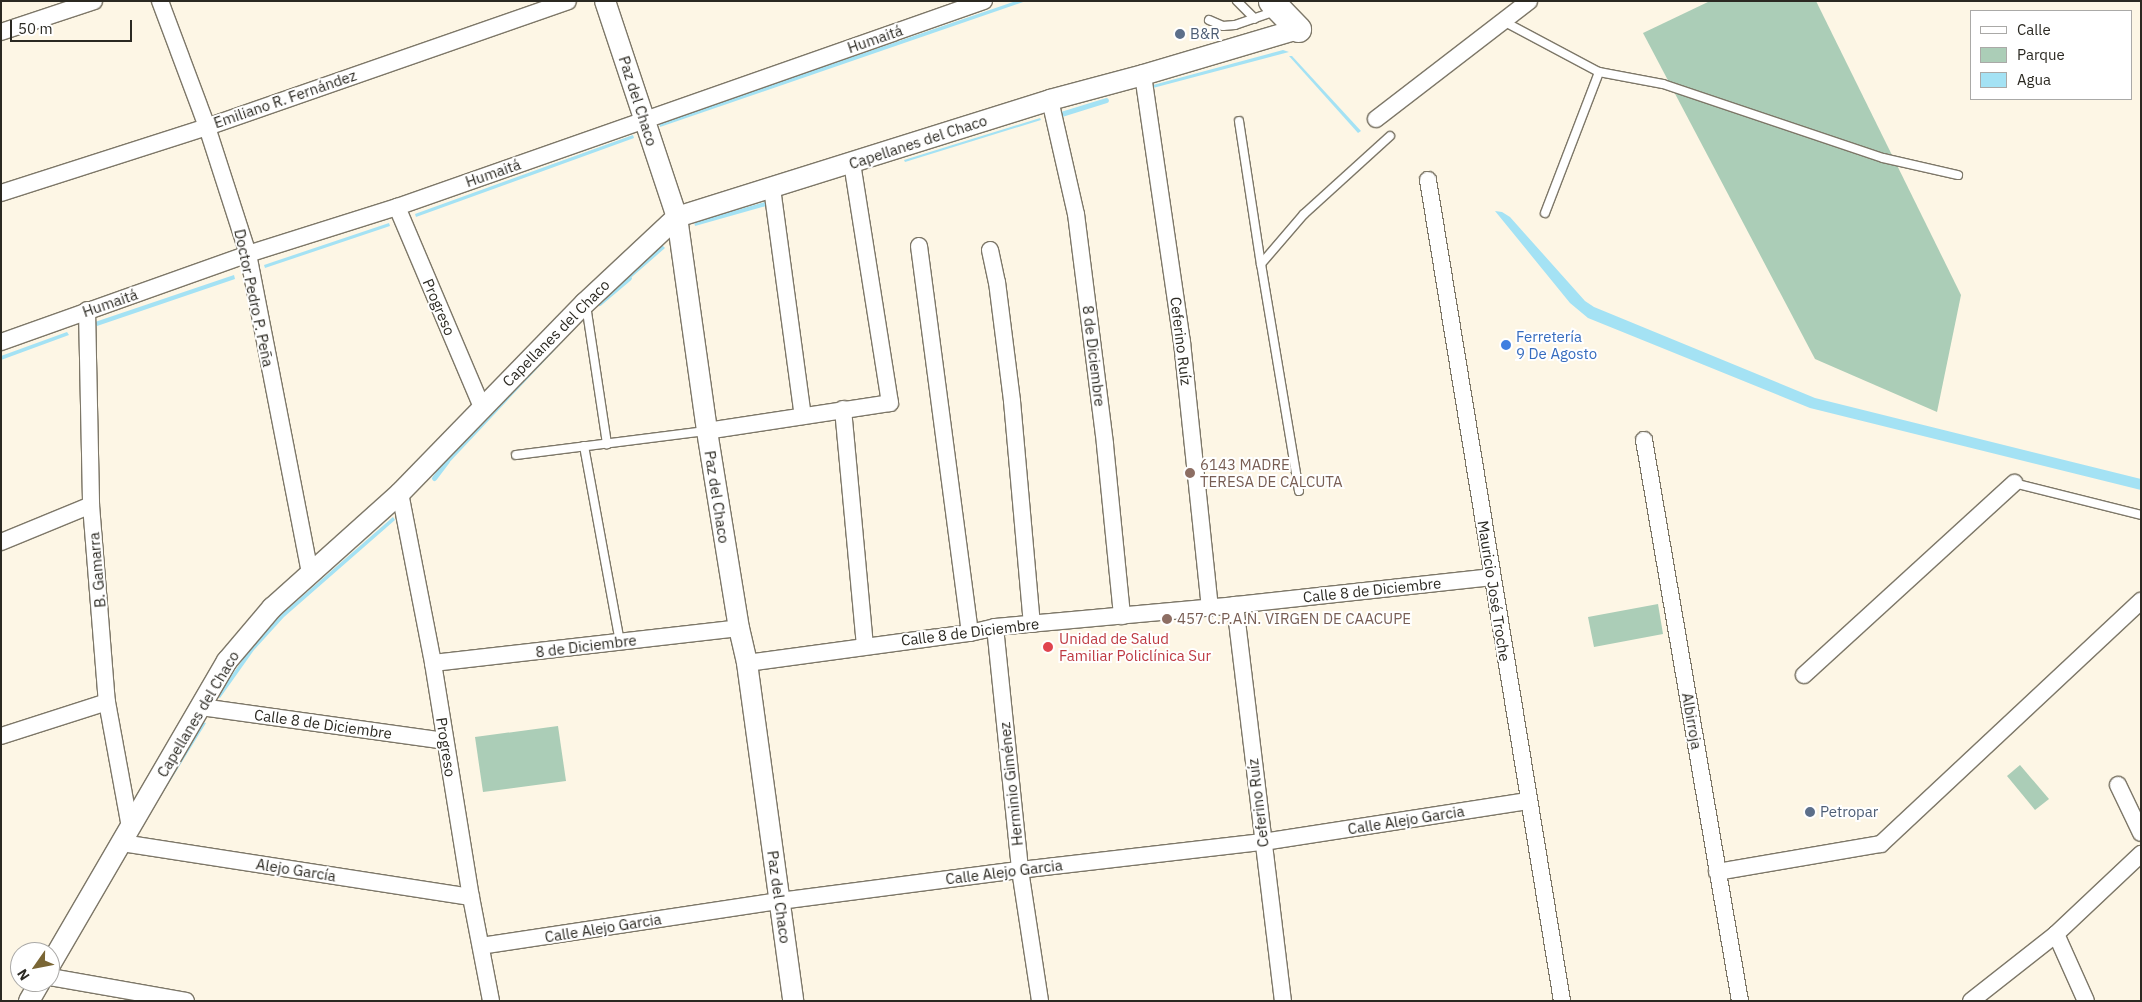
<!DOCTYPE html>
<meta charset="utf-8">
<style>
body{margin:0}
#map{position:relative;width:2142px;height:1002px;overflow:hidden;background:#fdf6e5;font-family:"IBM Plex Sans",sans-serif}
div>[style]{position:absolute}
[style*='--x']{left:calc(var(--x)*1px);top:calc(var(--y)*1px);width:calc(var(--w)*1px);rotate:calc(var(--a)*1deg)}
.green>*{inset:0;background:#abcdb7}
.water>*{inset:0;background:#a4e2f4}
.stream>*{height:5px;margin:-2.5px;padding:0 2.5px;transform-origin:2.5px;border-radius:2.5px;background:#a4e2f4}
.roads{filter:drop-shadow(1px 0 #7d7768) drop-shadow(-1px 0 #7d7768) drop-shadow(0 1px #7d7768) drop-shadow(0 -1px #7d7768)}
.service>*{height:8px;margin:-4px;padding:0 4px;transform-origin:4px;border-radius:4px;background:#fff}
.minor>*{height:16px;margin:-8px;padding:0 8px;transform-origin:8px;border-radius:8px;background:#fff}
.tertiary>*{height:20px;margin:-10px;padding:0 10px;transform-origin:10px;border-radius:10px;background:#fff}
.primary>*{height:25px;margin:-12.5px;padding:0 12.5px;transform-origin:12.5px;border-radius:12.5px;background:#fff}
.dots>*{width:14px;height:14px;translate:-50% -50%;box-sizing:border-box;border:2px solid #fff;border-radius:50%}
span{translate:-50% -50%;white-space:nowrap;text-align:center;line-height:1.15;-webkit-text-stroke:4px #fff;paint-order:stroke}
.service-label{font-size:15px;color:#4e5e75}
.left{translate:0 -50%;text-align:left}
.street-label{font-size:15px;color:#2b2922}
.shop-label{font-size:15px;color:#366cbe}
.education-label{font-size:15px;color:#785e54}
.health-label{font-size:15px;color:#be3a42}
.frame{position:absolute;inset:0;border:2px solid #2b2922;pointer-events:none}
.legend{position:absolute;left:1970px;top:10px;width:162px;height:90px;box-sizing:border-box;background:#fff;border:1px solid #aaa9a7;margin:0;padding:6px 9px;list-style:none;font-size:15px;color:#2b2922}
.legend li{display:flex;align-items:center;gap:10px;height:25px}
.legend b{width:25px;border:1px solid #aaa9a7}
.north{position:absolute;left:10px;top:942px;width:50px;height:50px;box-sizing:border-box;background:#fff;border:1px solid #aaa9a7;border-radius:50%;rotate:237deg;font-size:14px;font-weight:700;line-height:20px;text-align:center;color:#2b2922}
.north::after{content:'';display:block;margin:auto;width:18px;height:22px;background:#7a6635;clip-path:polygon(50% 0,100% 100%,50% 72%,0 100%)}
.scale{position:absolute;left:10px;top:20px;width:122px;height:22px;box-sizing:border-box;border:2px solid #2b2922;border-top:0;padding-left:6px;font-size:15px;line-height:18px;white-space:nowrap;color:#2b2922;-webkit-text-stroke:4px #fff;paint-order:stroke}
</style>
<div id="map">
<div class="green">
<i style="clip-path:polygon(1710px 1px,1816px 1px,1961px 295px,1937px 412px,1815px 359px,1643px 33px)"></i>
<i style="clip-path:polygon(1658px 604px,1663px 634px,1594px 647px,1588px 617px)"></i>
<i style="clip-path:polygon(558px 726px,566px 781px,483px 792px,475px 737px)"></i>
<i style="clip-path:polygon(2020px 765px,2049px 799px,2035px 810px,2007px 776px)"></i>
</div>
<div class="water">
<i style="clip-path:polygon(1016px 1px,1026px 1px,660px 127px,659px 123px)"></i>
<i style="clip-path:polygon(1283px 50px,1289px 52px,1153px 88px,1153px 85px)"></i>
<i style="clip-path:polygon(1289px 56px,1292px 56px,1361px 131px,1358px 133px)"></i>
<i style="clip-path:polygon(1040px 118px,1041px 120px,905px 162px,904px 160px)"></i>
<i style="clip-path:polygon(633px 135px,634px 138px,416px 217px,415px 214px)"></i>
<i style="clip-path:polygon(765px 202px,766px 206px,695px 226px,694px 222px)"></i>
<i style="clip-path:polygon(1495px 211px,1502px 212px,1510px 217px,1585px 301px,1594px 307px,1815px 398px,2141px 479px,2141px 490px,1810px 408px,1588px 318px,1570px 303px)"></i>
<i style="clip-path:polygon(389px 223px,390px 226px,265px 268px,264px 265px)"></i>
<i style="clip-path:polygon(662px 245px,665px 248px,625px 283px,623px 281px)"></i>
<i style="clip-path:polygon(234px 275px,235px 279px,97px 326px,95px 322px)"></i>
<i style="clip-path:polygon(580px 319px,582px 321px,445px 467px,442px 465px)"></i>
<i style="clip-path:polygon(67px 332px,69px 335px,1px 360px,1px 356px)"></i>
<i style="clip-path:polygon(393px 517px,395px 520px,284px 617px,254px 650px,220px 698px,217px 696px,251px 648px,282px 614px)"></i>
<i style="clip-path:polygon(203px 722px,206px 723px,135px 838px,133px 837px)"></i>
</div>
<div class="stream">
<i style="--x:1061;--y:114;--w:47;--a:-17.3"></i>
<i style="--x:599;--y:303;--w:39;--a:-40"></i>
<i style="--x:434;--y:478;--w:21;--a:-53"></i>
</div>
<div class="roads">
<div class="service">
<i style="--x:1237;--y:1;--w:25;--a:45"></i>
<i style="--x:1209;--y:20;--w:15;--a:23"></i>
<i style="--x:1223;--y:26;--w:12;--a:-5"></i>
<i style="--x:1235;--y:25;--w:43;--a:-18.9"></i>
<i style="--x:1503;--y:21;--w:109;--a:28"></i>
<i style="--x:1599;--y:72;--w:65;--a:10.6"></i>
<i style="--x:1663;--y:84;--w:232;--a:18.6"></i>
<i style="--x:1883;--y:158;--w:77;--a:12.8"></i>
<i style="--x:1239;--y:121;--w:145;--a:81.3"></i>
<i style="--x:1545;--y:213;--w:151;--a:-69"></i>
<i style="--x:586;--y:305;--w:141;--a:81.4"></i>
<i style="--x:584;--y:446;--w:200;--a:79.6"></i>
<i style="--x:516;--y:455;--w:193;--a:-7.2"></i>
<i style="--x:2014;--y:483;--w:131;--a:14.1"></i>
<i style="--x:1299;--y:491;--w:230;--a:-99.5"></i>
<i style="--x:1261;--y:264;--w:66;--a:-49.3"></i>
<i style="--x:1304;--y:214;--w:116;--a:-42.2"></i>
</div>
<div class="minor">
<i style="--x:160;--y:1;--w:134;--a:69.5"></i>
<i style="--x:207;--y:127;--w:133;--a:72.1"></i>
<i style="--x:248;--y:254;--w:326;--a:79"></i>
<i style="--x:1;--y:32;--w:98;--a:-18.4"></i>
<i style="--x:1143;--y:75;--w:270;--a:81.7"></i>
<i style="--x:1182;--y:342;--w:266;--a:84"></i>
<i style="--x:1050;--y:100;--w:117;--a:77.2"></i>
<i style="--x:1076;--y:214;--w:233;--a:82.8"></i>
<i style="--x:1105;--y:445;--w:172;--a:84.3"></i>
<i style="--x:1376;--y:119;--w:193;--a:-37.6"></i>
<i style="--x:1428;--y:180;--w:832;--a:80.73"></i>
<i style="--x:772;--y:188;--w:230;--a:82.3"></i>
<i style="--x:1;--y:193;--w:216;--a:-17.8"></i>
<i style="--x:207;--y:127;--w:382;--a:-19.2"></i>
<i style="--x:397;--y:207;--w:217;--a:67"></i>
<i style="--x:919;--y:246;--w:390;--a:82.5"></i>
<i style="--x:990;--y:250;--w:33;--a:78"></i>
<i style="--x:997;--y:282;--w:120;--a:82.8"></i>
<i style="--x:1012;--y:401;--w:224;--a:84.9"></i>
<i style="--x:87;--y:310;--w:195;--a:88.8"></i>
<i style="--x:91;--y:505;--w:198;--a:85.4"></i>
<i style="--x:107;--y:702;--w:127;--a:79.6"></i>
<i style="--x:1;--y:342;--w:262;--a:-19.6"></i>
<i style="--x:248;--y:254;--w:156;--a:-17.5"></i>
<i style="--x:397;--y:207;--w:622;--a:-19.34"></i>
<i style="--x:843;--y:409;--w:238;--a:84.7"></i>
<i style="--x:707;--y:431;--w:185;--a:-8.7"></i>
<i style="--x:890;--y:403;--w:243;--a:-99"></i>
<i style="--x:1644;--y:440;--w:569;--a:80.29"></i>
<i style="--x:400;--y:493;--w:173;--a:79"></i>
<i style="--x:433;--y:663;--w:237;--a:80.8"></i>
<i style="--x:471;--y:897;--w:106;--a:79.1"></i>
<i style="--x:1;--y:542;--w:97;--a:-22.3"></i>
<i style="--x:1235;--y:605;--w:399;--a:83.1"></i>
<i style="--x:995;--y:627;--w:244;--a:84.1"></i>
<i style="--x:1020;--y:870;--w:133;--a:81.3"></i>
<i style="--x:433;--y:663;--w:308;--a:-6.5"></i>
<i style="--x:747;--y:663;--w:225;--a:-7.7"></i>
<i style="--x:970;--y:633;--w:26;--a:-13"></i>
<i style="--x:995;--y:627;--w:241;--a:-5.2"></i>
<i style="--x:1235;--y:605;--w:258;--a:-6.2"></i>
<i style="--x:1804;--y:675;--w:285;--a:-42.4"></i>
<i style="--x:201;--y:707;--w:246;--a:7.9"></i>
<i style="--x:1;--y:736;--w:111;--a:-17.8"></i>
<i style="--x:2118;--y:785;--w:53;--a:64.4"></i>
<i style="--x:122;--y:843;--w:353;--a:8.8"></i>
<i style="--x:1717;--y:872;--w:166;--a:-9.7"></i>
<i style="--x:1881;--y:844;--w:356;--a:-43.1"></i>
<i style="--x:2056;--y:934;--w:73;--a:65.9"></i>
<i style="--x:481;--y:946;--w:302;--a:-8.6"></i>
<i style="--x:780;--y:901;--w:242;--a:-7.4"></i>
<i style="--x:1020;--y:870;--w:245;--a:-6.6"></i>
<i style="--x:1263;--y:842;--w:268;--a:-8.8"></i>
<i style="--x:50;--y:977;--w:138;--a:10"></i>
<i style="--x:1971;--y:1001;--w:108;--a:-38.2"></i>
<i style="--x:2056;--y:934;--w:117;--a:-43.3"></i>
</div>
<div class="tertiary">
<i style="--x:605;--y:1;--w:228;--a:71.6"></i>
<i style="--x:677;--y:217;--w:216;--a:82"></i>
<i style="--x:707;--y:431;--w:200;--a:80.8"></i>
<i style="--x:739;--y:628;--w:36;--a:77"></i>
<i style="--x:747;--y:663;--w:341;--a:82.2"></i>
<i style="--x:50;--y:965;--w:352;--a:-59.8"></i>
<i style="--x:227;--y:661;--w:70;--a:-49.7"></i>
<i style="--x:272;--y:608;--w:172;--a:-41.9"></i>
<i style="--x:400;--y:493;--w:265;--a:-45.8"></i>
<i style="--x:585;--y:303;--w:126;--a:-43.1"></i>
<i style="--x:677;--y:217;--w:391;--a:-17.4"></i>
<i style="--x:1050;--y:100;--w:96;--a:-15"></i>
<i style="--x:1143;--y:75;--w:162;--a:-16.5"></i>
<i style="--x:29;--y:1001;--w:22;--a:-60"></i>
</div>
<div class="primary">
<i style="--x:1271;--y:1;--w:39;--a:46"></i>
</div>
</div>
<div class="dots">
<i style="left:1180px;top:34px;background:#5c6f8a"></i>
<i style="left:1506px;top:345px;background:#3f7fe0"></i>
<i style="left:1190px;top:473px;background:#8d6e63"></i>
<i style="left:1167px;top:619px;background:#8d6e63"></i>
<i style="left:1048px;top:647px;background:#e0444e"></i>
<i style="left:1810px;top:812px;background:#5c6f8a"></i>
</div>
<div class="service-label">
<span class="left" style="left:1190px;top:34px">B&amp;R</span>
<span class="left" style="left:1820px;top:812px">Petropar</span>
</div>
<div class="street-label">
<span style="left:875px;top:39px;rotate:-19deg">Humaitá</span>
<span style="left:285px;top:99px;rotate:-19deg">Emiliano R. Fernández</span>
<span style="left:638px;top:101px;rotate:72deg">Paz del Chaco</span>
<span style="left:918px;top:142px;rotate:-18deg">Capellanes del Chaco</span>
<span style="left:493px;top:173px;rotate:-19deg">Humaitá</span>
<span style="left:254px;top:298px;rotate:78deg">Doctor Pedro P. Peña</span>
<span style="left:110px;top:303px;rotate:-19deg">Humaitá</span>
<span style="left:439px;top:307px;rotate:67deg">Progreso</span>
<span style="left:556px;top:333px;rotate:-45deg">Capellanes del Chaco</span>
<span style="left:1181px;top:341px;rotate:83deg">Ceferino Ruíz</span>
<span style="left:1094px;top:356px;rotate:83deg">8 de Diciembre</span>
<span style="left:717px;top:497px;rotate:81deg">Paz del Chaco</span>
<span style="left:97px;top:570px;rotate:-95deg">B. Gamarra</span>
<span style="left:1372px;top:590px;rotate:-6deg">Calle 8 de Diciembre</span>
<span style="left:1494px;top:591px;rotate:81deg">Mauricio José Troche</span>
<span style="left:970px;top:632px;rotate:-7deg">Calle 8 de Diciembre</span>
<span style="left:586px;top:646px;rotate:-7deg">8 de Diciembre</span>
<span style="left:198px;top:714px;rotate:-59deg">Capellanes del Chaco</span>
<span style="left:1692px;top:721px;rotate:80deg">Albirroja</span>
<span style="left:323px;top:724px;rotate:8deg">Calle 8 de Diciembre</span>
<span style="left:446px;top:747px;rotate:81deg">Progreso</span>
<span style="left:1011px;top:784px;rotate:-96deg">Herminio Giménez</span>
<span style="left:1258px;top:803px;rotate:-97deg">Ceferino Ruíz</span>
<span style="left:1406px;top:820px;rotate:-9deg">Calle Alejo Garcia</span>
<span style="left:296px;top:870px;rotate:9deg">Alejo García</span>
<span style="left:1004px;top:872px;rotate:-7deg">Calle Alejo Garcia</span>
<span style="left:779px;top:897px;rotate:82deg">Paz del Chaco</span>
<span style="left:603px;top:928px;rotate:-9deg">Calle Alejo Garcia</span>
</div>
<div class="shop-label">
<span class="left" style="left:1516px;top:345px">Ferretería<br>9 De Agosto</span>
</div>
<div class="education-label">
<span class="left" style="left:1200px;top:473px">6143 MADRE<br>TERESA DE CALCUTA</span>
<span class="left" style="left:1177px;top:619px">457 C.P.A.N. VIRGEN DE CAACUPE</span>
</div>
<div class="health-label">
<span class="left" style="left:1059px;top:647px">Unidad de Salud<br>Familiar Policlínica Sur</span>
</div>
<div class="frame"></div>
<ul class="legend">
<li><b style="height:6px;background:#fff"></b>Calle</li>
<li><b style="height:14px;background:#abcdb7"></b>Parque</li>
<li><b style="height:14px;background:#a4e2f4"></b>Agua</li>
</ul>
<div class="north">N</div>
<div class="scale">50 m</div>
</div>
